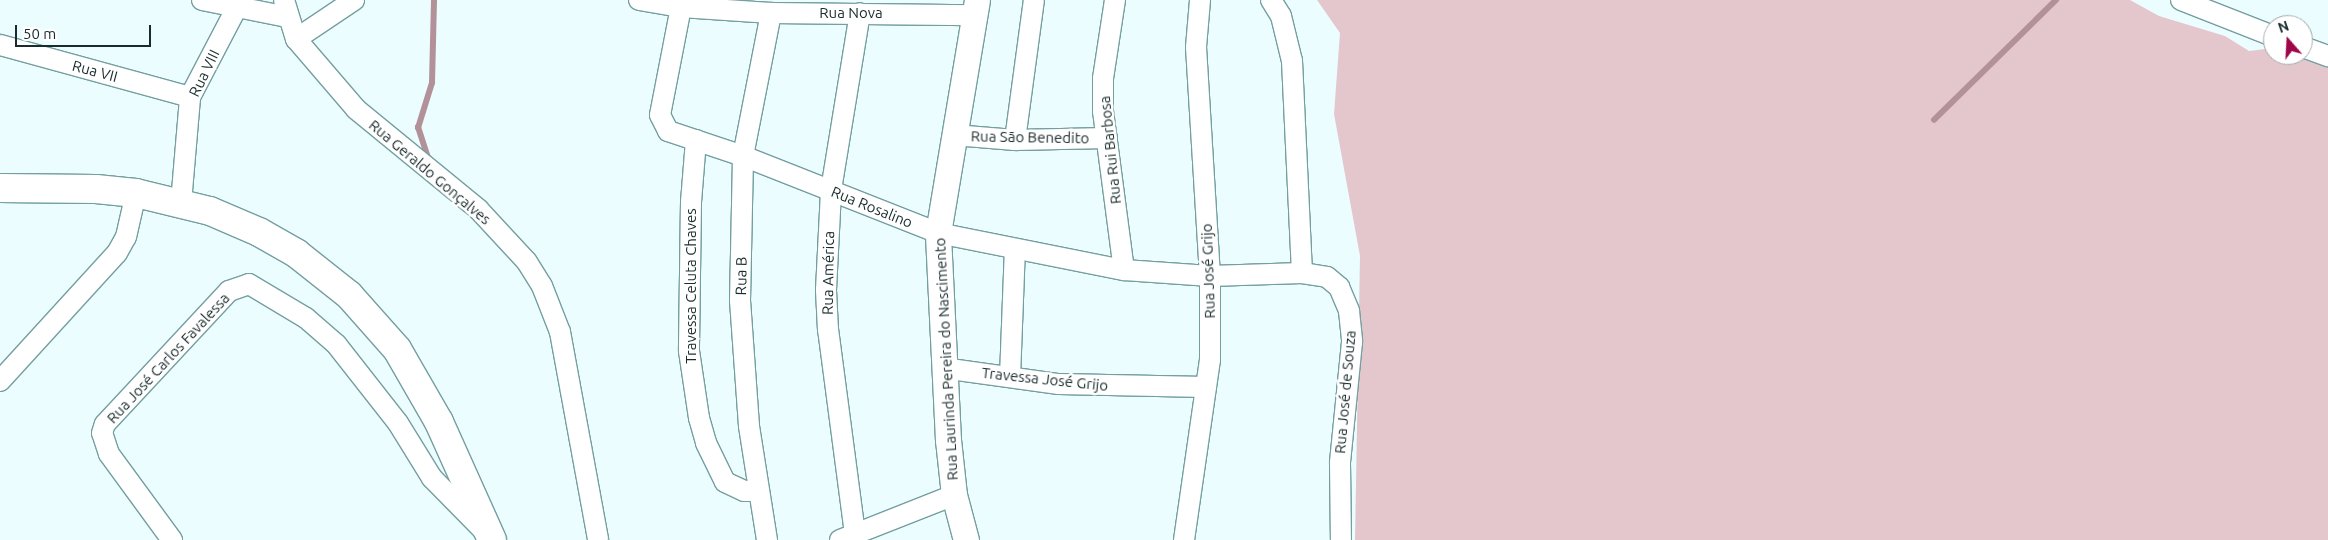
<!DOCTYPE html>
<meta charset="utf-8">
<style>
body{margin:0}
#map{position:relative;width:2328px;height:540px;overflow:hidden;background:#ebfdfe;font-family:Ubuntu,sans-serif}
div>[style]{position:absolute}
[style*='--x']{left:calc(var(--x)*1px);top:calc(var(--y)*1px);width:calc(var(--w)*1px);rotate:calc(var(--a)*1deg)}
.green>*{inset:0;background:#e4c7cd}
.stream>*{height:5.5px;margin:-2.75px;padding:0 2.75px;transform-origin:2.75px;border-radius:2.75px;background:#b39198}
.roads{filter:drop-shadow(1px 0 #749fa1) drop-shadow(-1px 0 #749fa1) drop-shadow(0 1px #749fa1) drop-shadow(0 -1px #749fa1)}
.minor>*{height:20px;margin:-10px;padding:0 10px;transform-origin:10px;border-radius:10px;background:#fff}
.tertiary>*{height:25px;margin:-12.5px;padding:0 12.5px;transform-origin:12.5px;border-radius:12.5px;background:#fff}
.secondary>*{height:28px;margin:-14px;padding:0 14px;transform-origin:14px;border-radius:14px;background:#fff}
span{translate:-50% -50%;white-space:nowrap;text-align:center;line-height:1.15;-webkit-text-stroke:5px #fff;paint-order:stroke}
.street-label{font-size:15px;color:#1a2b2c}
.north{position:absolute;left:2263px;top:15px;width:50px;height:50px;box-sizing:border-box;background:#fff;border:1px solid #a3aaab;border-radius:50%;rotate:341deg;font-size:14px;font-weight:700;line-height:20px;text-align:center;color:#1a2b2c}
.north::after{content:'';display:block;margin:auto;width:18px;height:22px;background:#9f0549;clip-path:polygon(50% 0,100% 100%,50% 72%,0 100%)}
.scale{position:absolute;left:15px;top:25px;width:136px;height:22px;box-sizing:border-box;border:2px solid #1a2b2c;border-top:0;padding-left:6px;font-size:15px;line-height:18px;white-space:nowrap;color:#1a2b2c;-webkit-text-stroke:4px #fff;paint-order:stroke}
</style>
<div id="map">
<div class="green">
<i style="clip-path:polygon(1317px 0,2130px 0,2159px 16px,2225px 36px,2249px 51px,2273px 48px,2273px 55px,2303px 55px,2328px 61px,2328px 540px,1355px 540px,1360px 256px,1334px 114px,1340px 33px)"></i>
</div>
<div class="stream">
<i style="--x:1934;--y:120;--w:171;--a:-44.5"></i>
<i style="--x:428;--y:158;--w:32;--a:-108"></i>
<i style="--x:418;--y:128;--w:47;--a:-72.7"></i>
<i style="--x:432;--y:83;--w:83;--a:-88.6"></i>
</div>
<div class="roads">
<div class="minor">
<i style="--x:202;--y:0;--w:88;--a:11.2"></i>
<i style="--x:284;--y:0;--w:41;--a:72.9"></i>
<i style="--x:296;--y:39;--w:92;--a:49.4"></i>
<i style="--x:356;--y:109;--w:158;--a:39.3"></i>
<i style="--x:478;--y:209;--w:72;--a:47.2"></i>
<i style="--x:527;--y:262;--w:28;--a:58"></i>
<i style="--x:542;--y:286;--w:49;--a:68.6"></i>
<i style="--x:560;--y:332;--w:211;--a:79.6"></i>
<i style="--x:639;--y:0;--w:43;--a:9.5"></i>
<i style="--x:681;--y:7;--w:90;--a:3.8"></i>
<i style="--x:771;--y:13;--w:203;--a:0.6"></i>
<i style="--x:1115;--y:0;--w:79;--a:98.7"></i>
<i style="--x:1103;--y:78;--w:33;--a:90"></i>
<i style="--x:1103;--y:111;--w:160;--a:82.5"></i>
<i style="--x:1271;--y:0;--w:19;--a:58"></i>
<i style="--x:1281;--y:16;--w:46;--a:76.3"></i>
<i style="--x:1292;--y:61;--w:212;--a:87.3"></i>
<i style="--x:2181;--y:0;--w:99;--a:21.4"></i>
<i style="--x:681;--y:7;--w:110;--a:101"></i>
<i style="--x:660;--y:115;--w:18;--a:63"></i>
<i style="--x:668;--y:131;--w:79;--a:18.4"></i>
<i style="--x:743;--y:156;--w:210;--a:21.5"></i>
<i style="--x:938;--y:233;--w:190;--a:11.3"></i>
<i style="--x:1124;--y:270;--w:86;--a:4"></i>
<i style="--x:1210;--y:276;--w:92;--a:-1.9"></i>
<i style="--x:1302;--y:273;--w:25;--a:9"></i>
<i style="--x:1327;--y:277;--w:16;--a:40"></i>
<i style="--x:1339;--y:287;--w:26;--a:67"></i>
<i style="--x:1349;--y:311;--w:31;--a:84"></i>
<i style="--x:1352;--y:342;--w:122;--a:95.7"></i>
<i style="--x:1340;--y:463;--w:77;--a:89.3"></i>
<i style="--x:296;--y:39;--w:70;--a:-33.9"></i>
<i style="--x:0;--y:45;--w:197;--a:15.3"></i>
<i style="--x:2303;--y:47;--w:27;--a:20"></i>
<i style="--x:954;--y:135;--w:61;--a:4.7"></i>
<i style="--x:1015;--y:140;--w:92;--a:-1.2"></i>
<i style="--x:696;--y:140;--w:62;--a:94.6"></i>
<i style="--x:691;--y:202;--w:149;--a:90.8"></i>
<i style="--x:689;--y:351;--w:68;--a:81.5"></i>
<i style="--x:699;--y:418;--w:26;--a:74"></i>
<i style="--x:706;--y:443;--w:43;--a:64"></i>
<i style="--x:725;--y:482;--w:21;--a:25"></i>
<i style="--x:744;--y:491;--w:14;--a:0"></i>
<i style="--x:1015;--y:140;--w:141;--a:-82.3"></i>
<i style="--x:181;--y:203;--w:106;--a:-85.1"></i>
<i style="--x:190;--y:97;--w:102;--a:-62.4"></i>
<i style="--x:943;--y:368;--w:117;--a:7.9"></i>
<i style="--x:1059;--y:384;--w:147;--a:1.2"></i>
<i style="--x:1010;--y:377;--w:128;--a:-87.8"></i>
<i style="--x:0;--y:381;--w:173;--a:-47.6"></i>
<i style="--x:117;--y:253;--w:18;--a:-61"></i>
<i style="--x:126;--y:237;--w:45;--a:-77.2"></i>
<i style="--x:855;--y:534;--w:206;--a:-97.5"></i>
<i style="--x:828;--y:330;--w:40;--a:-92.9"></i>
<i style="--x:826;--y:290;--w:100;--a:-87.1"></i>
<i style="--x:831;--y:190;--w:179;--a:-80.7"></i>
<i style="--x:172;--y:540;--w:107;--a:-126.2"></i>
<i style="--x:109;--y:454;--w:22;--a:-108"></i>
<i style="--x:102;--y:433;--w:9;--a:-72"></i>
<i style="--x:105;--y:424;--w:182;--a:-47"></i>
<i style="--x:229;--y:291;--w:21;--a:-19"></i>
<i style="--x:249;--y:284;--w:66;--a:30.8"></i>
<i style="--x:306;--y:318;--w:40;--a:41"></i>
<i style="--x:336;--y:344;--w:100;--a:51.9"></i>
<i style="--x:398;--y:423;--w:65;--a:58.3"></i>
<i style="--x:432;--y:478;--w:74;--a:45.5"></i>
<i style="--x:767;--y:540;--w:115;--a:-99"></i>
<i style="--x:749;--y:426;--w:125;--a:-94.1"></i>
<i style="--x:740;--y:301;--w:145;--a:-88.8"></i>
<i style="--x:743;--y:156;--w:146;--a:-78.9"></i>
<i style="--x:840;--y:540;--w:123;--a:-21.5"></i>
<i style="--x:1184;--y:540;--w:182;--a:-81.8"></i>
<i style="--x:1210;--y:360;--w:84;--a:-90"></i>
<i style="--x:1210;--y:276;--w:229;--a:-93.5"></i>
<i style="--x:1196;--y:47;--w:47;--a:-85.1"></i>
</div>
<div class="tertiary">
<i style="--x:966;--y:540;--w:47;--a:-104.9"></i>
<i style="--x:954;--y:495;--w:55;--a:-96.2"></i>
<i style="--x:948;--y:440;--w:207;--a:-92.8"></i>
<i style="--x:938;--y:233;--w:236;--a:-80.5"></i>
</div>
<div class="secondary">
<i style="--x:0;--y:188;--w:96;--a:0.6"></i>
<i style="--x:96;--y:189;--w:40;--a:5.7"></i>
<i style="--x:136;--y:193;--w:76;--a:13.7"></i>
<i style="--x:210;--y:211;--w:53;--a:23.2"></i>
<i style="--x:259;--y:232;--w:43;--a:29.6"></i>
<i style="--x:296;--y:253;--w:68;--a:38.4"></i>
<i style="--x:349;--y:295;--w:72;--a:48.4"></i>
<i style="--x:397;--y:349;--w:84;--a:60.1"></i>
<i style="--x:439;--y:422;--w:129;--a:65.8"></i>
</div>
</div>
<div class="street-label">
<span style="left:851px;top:13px">Rua Nova</span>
<span style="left:95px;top:71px;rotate:15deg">Rua VII</span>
<span style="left:204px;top:73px;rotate:-64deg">Rua VIII</span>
<span style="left:1030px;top:137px;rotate:1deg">Rua São Benedito</span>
<span style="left:1110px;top:150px;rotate:-96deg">Rua Rui Barbosa</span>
<span style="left:430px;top:172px;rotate:40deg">Rua Geraldo Gonçalves</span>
<span style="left:872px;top:207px;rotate:22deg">Rua Rosalino</span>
<span style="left:1208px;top:271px;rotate:-92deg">Rua José Grijo</span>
<span style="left:828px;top:273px;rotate:-89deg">Rua América</span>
<span style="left:741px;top:276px;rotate:-89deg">Rua B</span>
<span style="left:691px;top:286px;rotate:-90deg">Travessa Celuta Chaves</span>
<span style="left:168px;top:358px;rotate:-47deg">Rua José Carlos Favalessa</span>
<span style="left:946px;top:359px;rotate:-93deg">Rua Laurinda Pereira do Nascimento</span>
<span style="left:1045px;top:379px;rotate:6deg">Travessa José Grijo</span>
<span style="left:1345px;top:392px;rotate:-85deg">Rua José de Souza</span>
</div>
<div class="north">N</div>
<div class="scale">50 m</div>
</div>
